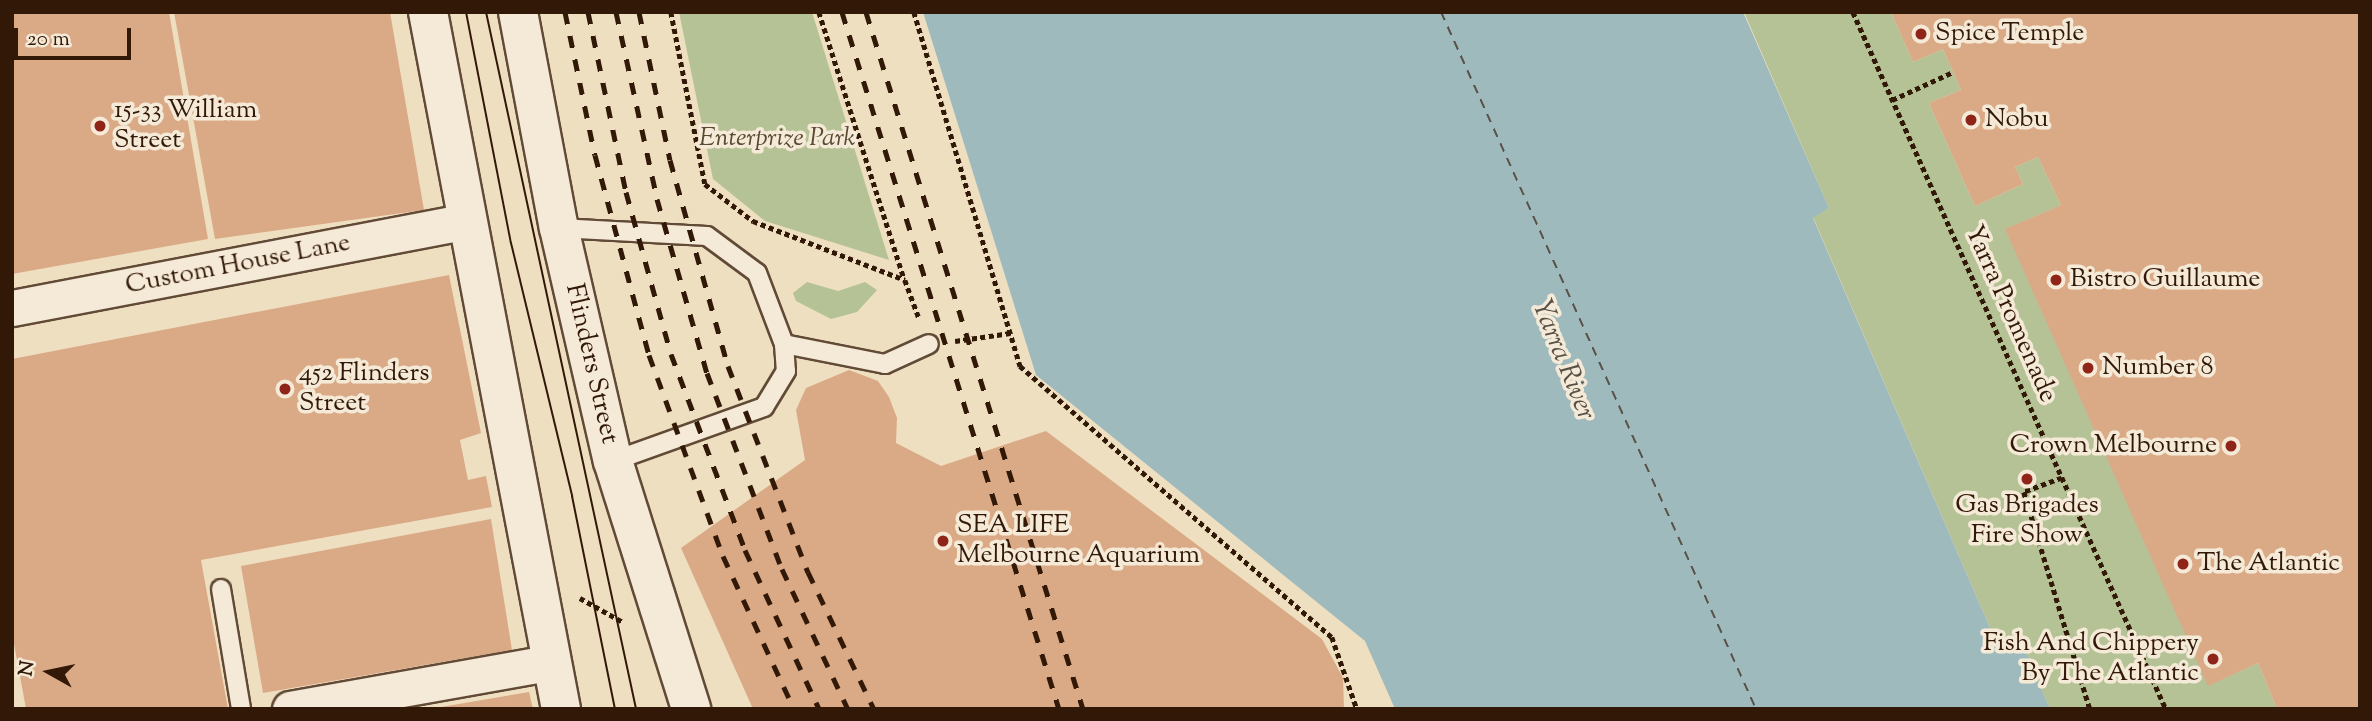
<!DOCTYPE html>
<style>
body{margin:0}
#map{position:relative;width:2372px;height:721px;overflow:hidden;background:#efdfc1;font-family:"Sorts Mill Goudy",serif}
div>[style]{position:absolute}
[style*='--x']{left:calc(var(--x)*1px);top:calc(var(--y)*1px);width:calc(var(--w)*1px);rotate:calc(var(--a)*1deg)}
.green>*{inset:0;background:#b5c296}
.water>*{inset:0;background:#9fbabd}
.ferry>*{height:2px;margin-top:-1px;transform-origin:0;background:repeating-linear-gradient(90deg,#585147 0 9px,transparent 0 16px)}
.building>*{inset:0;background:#daaa86}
.path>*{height:4.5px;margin-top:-2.25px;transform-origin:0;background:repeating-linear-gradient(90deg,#321807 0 5px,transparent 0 8.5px)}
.roads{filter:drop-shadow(2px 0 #614a36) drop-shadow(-2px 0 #614a36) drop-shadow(0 2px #614a36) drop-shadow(0 -2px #614a36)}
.lane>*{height:18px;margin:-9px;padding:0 9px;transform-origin:9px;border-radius:9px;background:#f5ead7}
.street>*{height:35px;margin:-17.5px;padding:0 17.5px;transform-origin:17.5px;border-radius:17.5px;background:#f5ead7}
.secondary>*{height:38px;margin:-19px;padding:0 19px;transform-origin:19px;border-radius:19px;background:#f5ead7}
.tram>*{height:2px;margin:-1px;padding:0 1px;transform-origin:1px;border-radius:1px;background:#321807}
.rail>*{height:5px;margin-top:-2.5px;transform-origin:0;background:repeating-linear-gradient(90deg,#321807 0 12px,transparent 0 24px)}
.dots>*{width:19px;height:19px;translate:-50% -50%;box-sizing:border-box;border:4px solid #f5ead7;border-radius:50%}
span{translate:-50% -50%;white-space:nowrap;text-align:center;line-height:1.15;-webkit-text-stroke:7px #f5ead7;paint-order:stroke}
.poi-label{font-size:26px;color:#321807}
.left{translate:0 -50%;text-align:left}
.right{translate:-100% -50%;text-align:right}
.park-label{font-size:26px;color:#594b32;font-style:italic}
.street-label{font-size:26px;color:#321807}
.water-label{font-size:28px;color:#585147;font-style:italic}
.frame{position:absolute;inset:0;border:14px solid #321807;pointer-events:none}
.north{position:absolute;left:14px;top:637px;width:70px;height:70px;-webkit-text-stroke:5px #f5ead7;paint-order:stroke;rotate:279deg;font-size:19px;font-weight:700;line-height:28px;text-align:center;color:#321807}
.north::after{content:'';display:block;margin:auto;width:24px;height:32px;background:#321807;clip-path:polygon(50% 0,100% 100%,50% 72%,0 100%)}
.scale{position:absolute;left:14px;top:28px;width:117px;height:32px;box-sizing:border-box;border:4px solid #321807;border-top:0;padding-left:9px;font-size:21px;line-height:24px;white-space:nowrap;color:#321807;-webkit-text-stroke:5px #f5ead7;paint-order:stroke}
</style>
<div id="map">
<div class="green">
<i style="clip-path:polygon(679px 12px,812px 12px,889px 260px,765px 221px,713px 179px)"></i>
<i style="clip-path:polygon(1744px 12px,1891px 12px,1913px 62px,1943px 49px,1961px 90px,1929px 103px,1975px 206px,2023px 184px,2015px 167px,2038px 157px,2061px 205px,2006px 229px,2209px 685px,2258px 663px,2277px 709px,2050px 709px,2023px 644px,2000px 651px,1813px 217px,1829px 208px)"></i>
<i style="clip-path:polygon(807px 282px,838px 291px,865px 282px,877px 290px,857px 312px,831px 319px,796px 301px,793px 293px)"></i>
</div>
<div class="water">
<i style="clip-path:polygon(923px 12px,1743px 12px,1829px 208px,1813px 218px,2000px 651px,2023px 644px,2050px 709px,1395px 709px,1365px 641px,1036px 375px)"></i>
</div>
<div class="ferry">
<i style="--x:1441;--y:12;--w:765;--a:65.68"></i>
</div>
<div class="building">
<i style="clip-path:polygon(12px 12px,169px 12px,208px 239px,12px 274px)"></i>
<i style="clip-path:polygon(174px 12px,390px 12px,424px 210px,215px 239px)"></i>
<i style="clip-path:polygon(1891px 12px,2360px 12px,2360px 709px,2277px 709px,2258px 663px,2208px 686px,2005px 229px,2061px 205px,2038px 157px,2015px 167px,2023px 184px,1975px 206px,1929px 103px,1961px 90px,1943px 49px,1913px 62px)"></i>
<i style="clip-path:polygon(449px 275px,481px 433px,460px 440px,468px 480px,486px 476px,492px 507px,201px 560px,228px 709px,26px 709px,12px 633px,12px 359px)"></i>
<i style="clip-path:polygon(849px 370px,878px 381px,889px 397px,897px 418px,896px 443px,941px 466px,1046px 431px,1322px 639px,1343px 678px,1344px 709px,753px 709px,681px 548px,805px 460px,796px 410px,806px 388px)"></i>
<i style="clip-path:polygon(491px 519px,512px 650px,263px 693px,241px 566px)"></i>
<i style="clip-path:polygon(529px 692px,533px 709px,441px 709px,441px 707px)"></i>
</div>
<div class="path">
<i style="--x:671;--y:12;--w:175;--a:78.8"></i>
<i style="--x:705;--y:184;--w:61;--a:37.6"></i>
<i style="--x:753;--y:221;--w:163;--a:21.2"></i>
<i style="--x:905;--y:280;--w:40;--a:69.8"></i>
<i style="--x:819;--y:12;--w:280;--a:72.3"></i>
<i style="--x:914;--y:12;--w:370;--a:73.3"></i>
<i style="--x:1020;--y:366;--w:413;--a:41"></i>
<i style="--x:1332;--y:637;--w:76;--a:70.9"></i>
<i style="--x:1853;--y:12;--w:764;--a:65.82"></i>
<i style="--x:1892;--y:100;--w:67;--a:-24.7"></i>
<i style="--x:955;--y:341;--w:56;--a:-8.3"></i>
<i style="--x:2062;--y:478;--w:40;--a:159.8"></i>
<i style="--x:2024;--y:492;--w:227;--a:73.1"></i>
<i style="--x:580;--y:598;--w:49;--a:29.2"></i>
</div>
<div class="roads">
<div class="lane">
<i style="--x:559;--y:228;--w:148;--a:3.1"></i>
<i style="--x:707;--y:236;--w:62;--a:36.5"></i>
<i style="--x:757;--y:273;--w:76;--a:69.2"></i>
<i style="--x:784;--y:344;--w:27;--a:86"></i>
<i style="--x:786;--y:371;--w:42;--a:121.4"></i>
<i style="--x:764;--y:407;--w:160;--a:160.3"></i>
<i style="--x:784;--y:344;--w:103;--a:11.2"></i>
<i style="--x:885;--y:364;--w:48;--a:-24.4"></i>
<i style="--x:221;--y:589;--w:122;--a:80.5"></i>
</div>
<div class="street">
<i style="--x:12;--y:308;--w:460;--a:-10.8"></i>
<i style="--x:290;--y:709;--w:263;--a:-10.1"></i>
</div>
<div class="secondary">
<i style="--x:428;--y:12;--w:710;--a:79.2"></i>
<i style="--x:518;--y:12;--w:220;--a:79.3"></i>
<i style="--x:559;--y:228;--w:239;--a:77"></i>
<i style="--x:613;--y:461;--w:260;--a:72.5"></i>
</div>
</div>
<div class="tram">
<i style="--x:466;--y:12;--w:235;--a:79"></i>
<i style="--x:511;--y:243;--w:260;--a:76.4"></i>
<i style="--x:572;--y:496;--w:217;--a:78.6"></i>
<i style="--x:486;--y:12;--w:713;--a:77.85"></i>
</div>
<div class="rail">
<i style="--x:565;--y:12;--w:146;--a:78.2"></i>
<i style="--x:595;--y:155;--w:207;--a:74.9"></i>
<i style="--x:649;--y:355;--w:214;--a:69.8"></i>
<i style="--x:723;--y:556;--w:169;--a:65.1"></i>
<i style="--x:588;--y:12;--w:184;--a:78.1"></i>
<i style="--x:626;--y:192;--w:168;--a:74.5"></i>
<i style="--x:671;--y:354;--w:210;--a:69.3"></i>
<i style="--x:745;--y:550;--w:175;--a:65"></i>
<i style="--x:616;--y:12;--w:191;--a:77.6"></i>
<i style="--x:657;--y:199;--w:181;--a:74"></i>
<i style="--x:707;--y:373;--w:210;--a:69.1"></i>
<i style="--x:782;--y:569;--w:155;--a:64.8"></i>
<i style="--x:639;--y:12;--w:151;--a:78.2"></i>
<i style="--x:670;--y:160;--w:214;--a:74.3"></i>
<i style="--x:728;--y:366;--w:221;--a:68.8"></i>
<i style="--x:808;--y:572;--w:152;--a:64.3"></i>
<i style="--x:842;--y:12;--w:730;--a:72.71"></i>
<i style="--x:866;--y:12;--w:730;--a:72.71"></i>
</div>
<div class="dots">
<i style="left:1921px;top:34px;background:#8f2418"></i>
<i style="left:1971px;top:120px;background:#8f2418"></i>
<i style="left:100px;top:126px;background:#8f2418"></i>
<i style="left:2056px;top:280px;background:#8f2418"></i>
<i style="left:2088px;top:368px;background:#8f2418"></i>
<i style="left:285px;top:389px;background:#8f2418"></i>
<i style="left:2231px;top:446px;background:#8f2418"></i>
<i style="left:2027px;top:479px;background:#8f2418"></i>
<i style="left:943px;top:541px;background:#8f2418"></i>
<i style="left:2183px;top:564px;background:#8f2418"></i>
<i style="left:2213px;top:659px;background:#8f2418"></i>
</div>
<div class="poi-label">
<span class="left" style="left:1935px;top:34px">Spice Temple</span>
<span class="left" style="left:114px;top:126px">15-33 William<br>Street</span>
<span class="left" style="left:1985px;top:120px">Nobu</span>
<span class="left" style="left:2070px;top:280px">Bistro Guillaume</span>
<span class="left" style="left:2102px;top:368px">Number 8</span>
<span class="left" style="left:299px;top:389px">452 Flinders<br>Street</span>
<span class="right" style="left:2217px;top:446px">Crown Melbourne</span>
<span style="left:2027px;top:521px">Gas Brigades<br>Fire Show</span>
<span class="left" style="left:957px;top:541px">SEA LIFE<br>Melbourne Aquarium</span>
<span class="left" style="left:2197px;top:564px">The Atlantic</span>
<span class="right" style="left:2199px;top:659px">Fish And Chippery<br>By The Atlantic</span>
</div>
<div class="park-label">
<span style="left:777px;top:139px">Enterprize Park</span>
</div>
<div class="street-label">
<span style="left:238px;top:265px;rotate:-11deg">Custom House Lane</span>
<span style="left:2010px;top:314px;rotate:66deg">Yarra Promenade</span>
<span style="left:591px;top:364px;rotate:77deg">Flinders Street</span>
</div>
<div class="water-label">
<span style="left:1563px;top:360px;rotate:68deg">Yarra River</span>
</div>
<div class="frame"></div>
<div class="north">N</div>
<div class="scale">20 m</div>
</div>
